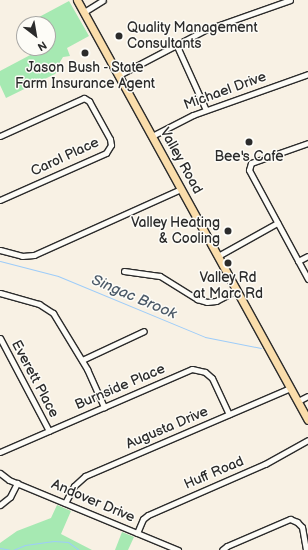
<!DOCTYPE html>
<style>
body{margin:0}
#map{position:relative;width:308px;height:550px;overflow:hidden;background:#f8f1e4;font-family:"Balsamiq Sans",sans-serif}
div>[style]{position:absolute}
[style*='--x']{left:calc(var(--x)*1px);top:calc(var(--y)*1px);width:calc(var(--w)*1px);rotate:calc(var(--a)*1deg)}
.green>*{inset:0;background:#a6e9b2}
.stream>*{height:1px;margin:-0.5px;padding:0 0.5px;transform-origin:0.5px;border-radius:0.5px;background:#9dccf9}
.roads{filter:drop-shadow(1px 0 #2b2b2b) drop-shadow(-1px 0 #2b2b2b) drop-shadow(0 1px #2b2b2b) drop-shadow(0 -1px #2b2b2b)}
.minor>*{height:5px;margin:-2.5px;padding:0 2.5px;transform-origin:2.5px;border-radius:2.5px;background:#fdfcf7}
.major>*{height:7px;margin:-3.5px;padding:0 3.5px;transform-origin:3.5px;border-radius:3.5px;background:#faddab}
.dots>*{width:11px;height:11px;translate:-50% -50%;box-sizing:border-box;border:2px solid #fdfcf7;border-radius:50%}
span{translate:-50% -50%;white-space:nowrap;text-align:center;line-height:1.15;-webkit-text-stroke:3px #fdfcf7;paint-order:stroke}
.poi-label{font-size:14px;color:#2b2b2b}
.left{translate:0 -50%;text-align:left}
.right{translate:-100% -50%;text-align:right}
.street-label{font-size:14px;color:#2b2b2b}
.water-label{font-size:15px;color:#4d5b69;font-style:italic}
.north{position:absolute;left:16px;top:16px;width:40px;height:40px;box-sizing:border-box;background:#fdfcf7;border:1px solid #a9a8a5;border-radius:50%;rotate:149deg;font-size:11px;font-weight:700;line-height:16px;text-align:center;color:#2b2b2b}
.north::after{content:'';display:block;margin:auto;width:14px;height:18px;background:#2b2b2b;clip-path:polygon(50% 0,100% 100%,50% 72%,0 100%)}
</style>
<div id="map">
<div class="green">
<i style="clip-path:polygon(69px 1px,89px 36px,67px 48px,70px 56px,63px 57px,60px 62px,59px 70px,55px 74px,6px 98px,0 85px,0 71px,34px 53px,32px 48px,48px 48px,48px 24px,26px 24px)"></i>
<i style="clip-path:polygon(57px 505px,71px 511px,61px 534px,92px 550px,0 550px,0 543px,17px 531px,51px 518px)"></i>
<i style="clip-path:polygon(122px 532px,134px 537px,128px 550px,115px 550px)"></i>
</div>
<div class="stream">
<i style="--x:0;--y:261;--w:60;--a:14.5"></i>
<i style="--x:58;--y:276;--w:159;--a:22.5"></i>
<i style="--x:205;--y:337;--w:57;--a:11.1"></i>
<i style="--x:0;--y:548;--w:11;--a:10"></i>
<i style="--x:13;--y:550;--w:13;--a:-23"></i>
<i style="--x:25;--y:545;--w:29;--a:-8"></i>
<i style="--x:54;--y:541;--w:14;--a:4"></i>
<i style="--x:68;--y:542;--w:14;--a:36"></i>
</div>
<div class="roads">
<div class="minor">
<i style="--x:84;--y:12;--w:22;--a:-32"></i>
<i style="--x:176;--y:44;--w:72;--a:65.6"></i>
<i style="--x:119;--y:75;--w:97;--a:-27.6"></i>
<i style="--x:205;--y:30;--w:90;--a:-19.4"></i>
<i style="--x:0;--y:136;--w:92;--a:-24.3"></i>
<i style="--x:84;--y:98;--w:6;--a:31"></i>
<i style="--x:89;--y:101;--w:43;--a:61.1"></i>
<i style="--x:110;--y:139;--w:6;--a:81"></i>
<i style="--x:111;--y:145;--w:9;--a:122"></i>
<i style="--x:106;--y:153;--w:116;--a:156.1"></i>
<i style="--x:152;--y:136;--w:46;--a:-27.1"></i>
<i style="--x:193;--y:115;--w:122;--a:-19.6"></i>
<i style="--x:308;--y:143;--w:60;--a:160.7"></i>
<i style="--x:251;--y:163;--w:7;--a:106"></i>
<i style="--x:249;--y:170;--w:124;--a:61.6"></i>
<i style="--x:0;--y:250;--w:23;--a:15"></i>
<i style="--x:22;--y:256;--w:12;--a:-5"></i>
<i style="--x:34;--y:255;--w:161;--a:-24.2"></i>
<i style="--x:218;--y:256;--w:68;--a:-29.2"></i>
<i style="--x:298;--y:261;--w:11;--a:-27"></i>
<i style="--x:124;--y:271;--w:36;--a:8"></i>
<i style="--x:160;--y:276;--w:44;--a:31.9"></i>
<i style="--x:197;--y:299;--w:10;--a:17"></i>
<i style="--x:207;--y:302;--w:9;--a:-6"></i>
<i style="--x:216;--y:301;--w:24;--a:-28"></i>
<i style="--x:0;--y:293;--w:41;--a:15.8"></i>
<i style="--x:39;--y:304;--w:17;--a:33"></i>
<i style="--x:53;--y:313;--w:66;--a:58.7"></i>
<i style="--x:87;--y:369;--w:42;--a:65.9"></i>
<i style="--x:0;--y:338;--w:105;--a:62.2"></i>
<i style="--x:82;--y:360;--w:68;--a:-25.1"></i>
<i style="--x:298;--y:401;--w:11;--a:-27"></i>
<i style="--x:0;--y:452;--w:209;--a:-23.4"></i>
<i style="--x:192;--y:369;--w:13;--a:13"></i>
<i style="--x:205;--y:372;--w:9;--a:41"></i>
<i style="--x:212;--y:378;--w:40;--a:65"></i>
<i style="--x:0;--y:473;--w:11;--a:38"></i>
<i style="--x:9;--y:480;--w:183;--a:22.5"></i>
<i style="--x:65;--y:503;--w:19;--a:-62"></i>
<i style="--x:74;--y:486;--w:15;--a:-42"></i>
<i style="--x:85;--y:476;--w:223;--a:-23.2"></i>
<i style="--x:0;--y:505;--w:13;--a:-39"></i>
<i style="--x:10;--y:497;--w:16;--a:-63"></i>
<i style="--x:137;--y:533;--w:15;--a:-67"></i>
<i style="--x:143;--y:519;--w:6;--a:-39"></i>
<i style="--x:148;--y:515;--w:128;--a:-23.6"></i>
<i style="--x:265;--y:464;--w:49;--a:-29.2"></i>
<i style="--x:222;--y:550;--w:6;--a:-39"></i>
<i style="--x:227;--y:546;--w:69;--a:-23.2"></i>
<i style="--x:290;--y:519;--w:8;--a:23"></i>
<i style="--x:297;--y:522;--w:7;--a:45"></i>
<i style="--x:302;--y:527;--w:23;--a:80"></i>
</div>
<div class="major">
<i style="--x:77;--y:0;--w:479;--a:61.2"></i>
</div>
</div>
<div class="dots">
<i style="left:119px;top:36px;background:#2b2b2b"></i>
<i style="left:85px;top:53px;background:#2b2b2b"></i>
<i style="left:249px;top:142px;background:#2b2b2b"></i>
<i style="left:228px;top:231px;background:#2b2b2b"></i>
<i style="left:228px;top:263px;background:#2b2b2b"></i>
</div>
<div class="poi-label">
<span class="left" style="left:127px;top:36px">Quality Management<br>Consultants</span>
<span style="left:85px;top:76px">Jason Bush - State<br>Farm Insurance Agent</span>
<span style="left:249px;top:157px">Bee's Cafe</span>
<span class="right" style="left:220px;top:231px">Valley Heating<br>&amp; Cooling</span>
<span style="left:228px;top:286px">Valley Rd<br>at Marc Rd</span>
</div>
<div class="street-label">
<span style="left:225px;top:91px;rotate:-20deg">Michael Drive</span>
<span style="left:65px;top:157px;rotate:-25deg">Carol Place</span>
<span style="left:181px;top:161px;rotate:61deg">Valley Road</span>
<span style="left:35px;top:379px;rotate:62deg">Everett Place</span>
<span style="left:120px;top:387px;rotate:-23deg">Burnside Place</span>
<span style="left:167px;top:428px;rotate:-23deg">Augusta Drive</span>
<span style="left:214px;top:473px;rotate:-23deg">Huff Road</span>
<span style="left:93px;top:501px;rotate:23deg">Andover Drive</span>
</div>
<div class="water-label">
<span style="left:134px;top:297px;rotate:23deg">Singac Brook</span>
</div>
<div class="north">N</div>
</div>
